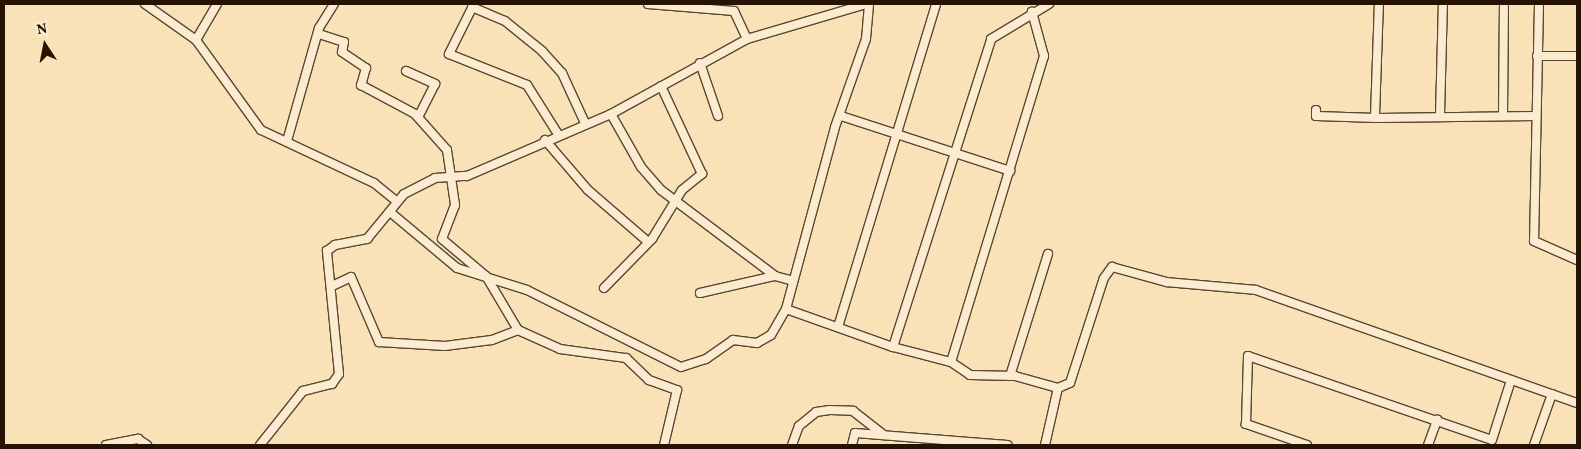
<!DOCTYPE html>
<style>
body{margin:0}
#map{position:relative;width:1581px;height:449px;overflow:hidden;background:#f9e2b8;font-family:Vollkorn,serif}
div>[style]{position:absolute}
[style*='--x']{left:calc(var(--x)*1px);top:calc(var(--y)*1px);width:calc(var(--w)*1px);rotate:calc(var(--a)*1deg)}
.roads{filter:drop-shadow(1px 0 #5b472f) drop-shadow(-1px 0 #5b472f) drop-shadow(0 1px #5b472f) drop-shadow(0 -1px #5b472f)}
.minor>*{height:8px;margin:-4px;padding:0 4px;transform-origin:4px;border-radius:4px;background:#fbecd1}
span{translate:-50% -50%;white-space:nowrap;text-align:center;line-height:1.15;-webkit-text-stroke:4.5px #fbecd1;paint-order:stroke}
.frame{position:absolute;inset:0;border:5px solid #261301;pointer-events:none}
.north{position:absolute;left:20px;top:20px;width:50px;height:50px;-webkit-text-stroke:4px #fbecd1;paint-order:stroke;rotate:349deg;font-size:14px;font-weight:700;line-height:20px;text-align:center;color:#261301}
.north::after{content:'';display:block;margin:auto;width:18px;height:22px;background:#261301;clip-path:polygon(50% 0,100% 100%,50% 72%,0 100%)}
</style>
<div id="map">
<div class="roads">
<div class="minor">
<i style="--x:145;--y:4;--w:62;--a:35.2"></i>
<i style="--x:196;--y:40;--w:111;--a:54.2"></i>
<i style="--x:261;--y:130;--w:125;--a:25.1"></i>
<i style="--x:374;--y:183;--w:27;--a:39"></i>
<i style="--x:474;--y:4;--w:56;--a:116.6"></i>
<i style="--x:449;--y:54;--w:84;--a:21.7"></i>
<i style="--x:527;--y:85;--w:58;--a:57.7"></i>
<i style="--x:648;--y:4;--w:86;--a:4.7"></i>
<i style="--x:734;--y:11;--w:31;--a:65"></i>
<i style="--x:1539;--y:4;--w:237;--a:91.2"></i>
<i style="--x:1534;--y:241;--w:47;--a:23.8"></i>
<i style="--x:472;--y:7;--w:36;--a:23"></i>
<i style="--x:505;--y:21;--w:48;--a:39"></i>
<i style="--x:542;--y:51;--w:30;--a:48"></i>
<i style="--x:562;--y:73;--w:55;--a:65.3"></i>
<i style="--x:319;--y:34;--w:26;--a:18"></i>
<i style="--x:344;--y:42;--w:10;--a:101"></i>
<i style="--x:342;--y:52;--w:29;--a:34"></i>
<i style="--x:366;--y:68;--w:18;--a:106"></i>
<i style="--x:361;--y:85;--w:61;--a:28.2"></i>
<i style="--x:415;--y:114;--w:48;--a:48.4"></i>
<i style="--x:447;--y:150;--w:56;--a:81.7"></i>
<i style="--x:455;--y:205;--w:36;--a:111"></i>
<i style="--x:442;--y:239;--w:57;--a:40.1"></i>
<i style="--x:486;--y:276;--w:63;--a:59.3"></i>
<i style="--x:518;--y:330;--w:46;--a:24.3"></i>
<i style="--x:560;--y:349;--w:67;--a:7.8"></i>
<i style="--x:626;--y:358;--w:32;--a:44"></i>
<i style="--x:649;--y:380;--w:30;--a:20"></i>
<i style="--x:677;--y:390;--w:57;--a:103.3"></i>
<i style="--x:196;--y:40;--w:42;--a:-59.7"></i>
<i style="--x:1537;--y:56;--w:40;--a:0"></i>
<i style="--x:700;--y:63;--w:56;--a:71.2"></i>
<i style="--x:406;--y:71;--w:32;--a:24"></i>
<i style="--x:435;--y:84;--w:37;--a:117"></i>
<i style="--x:1316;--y:110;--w:6;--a:90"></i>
<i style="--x:1316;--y:116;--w:61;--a:1.9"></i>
<i style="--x:1377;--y:118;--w:159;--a:-0.7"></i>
<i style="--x:611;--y:114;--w:61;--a:60.5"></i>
<i style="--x:641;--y:167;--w:30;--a:49"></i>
<i style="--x:661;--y:190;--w:143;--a:37"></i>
<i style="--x:1440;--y:115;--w:111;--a:-88.5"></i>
<i style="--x:1503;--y:115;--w:111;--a:-89.5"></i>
<i style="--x:841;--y:116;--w:178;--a:18"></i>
<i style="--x:1375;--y:116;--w:112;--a:-88"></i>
<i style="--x:545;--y:140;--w:66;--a:49.3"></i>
<i style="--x:588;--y:190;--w:78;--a:40.8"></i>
<i style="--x:287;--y:141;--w:117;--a:-74.2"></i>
<i style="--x:319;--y:28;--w:28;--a:-58"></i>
<i style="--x:390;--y:212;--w:87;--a:39.9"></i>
<i style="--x:457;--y:268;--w:73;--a:17.4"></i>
<i style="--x:527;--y:290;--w:172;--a:26.6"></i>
<i style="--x:681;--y:367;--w:26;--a:-18"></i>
<i style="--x:706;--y:359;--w:33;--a:-35"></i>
<i style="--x:733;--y:340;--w:24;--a:7"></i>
<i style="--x:757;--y:343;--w:16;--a:-30"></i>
<i style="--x:771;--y:335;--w:30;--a:-60"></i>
<i style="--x:786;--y:309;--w:188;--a:-74.9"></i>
<i style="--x:835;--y:127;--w:93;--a:-70.6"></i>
<i style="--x:866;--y:39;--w:35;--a:-85"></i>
<i style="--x:332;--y:286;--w:21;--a:-25"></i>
<i style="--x:351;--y:277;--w:71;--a:66.7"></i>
<i style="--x:379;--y:342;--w:66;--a:3.5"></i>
<i style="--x:445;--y:346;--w:47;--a:-7.3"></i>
<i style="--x:492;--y:340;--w:28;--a:-21"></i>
<i style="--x:604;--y:288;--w:69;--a:-45.6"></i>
<i style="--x:652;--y:239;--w:57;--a:-58.5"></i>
<i style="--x:682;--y:190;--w:26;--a:-39"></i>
<i style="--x:702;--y:174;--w:97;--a:-115"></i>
<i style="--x:700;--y:293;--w:77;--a:-12.8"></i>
<i style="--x:775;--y:276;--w:16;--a:15"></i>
<i style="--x:786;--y:309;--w:114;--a:19.6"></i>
<i style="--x:893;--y:347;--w:60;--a:14.5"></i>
<i style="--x:951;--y:362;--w:23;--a:34"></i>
<i style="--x:970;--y:375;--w:45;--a:1.3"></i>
<i style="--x:1015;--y:376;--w:45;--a:15.6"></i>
<i style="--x:1058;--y:388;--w:13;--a:-23"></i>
<i style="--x:1070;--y:383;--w:110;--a:-72.1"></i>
<i style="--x:1104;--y:278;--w:14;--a:-54"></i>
<i style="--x:1112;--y:267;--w:57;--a:15.3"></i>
<i style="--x:1167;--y:282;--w:89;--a:5.1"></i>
<i style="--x:1256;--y:290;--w:340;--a:19.4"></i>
<i style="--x:838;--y:327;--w:338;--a:-73.1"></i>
<i style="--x:893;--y:347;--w:323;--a:-72.3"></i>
<i style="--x:991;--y:39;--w:68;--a:-31.1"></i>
<i style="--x:951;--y:362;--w:320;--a:-73.1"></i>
<i style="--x:1044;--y:56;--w:46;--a:-105.3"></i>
<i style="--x:1010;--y:376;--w:128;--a:-72.7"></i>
<i style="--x:106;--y:445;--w:33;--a:-11"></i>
<i style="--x:138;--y:439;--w:11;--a:34"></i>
<i style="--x:260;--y:445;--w:69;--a:-51.5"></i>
<i style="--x:303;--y:391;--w:30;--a:-14"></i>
<i style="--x:332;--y:384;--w:12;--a:-55"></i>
<i style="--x:339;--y:374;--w:124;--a:-95.6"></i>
<i style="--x:327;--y:251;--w:10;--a:-37"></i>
<i style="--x:335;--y:245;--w:33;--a:-11"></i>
<i style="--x:367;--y:239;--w:58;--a:-50.6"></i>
<i style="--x:404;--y:194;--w:35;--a:-27"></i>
<i style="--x:435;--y:178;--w:32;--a:-4"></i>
<i style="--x:467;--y:176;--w:157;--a:-23.3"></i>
<i style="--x:611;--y:114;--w:155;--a:-28.9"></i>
<i style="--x:747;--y:39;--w:124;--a:-16.4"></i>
<i style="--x:792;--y:445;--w:20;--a:-70"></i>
<i style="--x:799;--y:426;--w:22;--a:-39"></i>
<i style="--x:816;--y:412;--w:14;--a:-8"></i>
<i style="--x:830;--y:410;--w:23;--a:2"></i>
<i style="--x:853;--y:411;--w:39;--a:38"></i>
<i style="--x:852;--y:445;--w:12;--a:-76"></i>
<i style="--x:855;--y:433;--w:153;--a:4.5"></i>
<i style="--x:1045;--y:445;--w:58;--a:-77.2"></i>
<i style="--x:1307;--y:445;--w:65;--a:-161"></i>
<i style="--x:1246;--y:424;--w:68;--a:-88.3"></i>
<i style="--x:1248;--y:356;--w:258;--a:19"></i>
<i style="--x:1492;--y:440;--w:63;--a:-72.4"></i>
<i style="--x:1428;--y:445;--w:27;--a:-70"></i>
<i style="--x:1534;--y:445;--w:54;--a:-70.6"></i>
</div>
</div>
<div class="frame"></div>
<div class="north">N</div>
</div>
